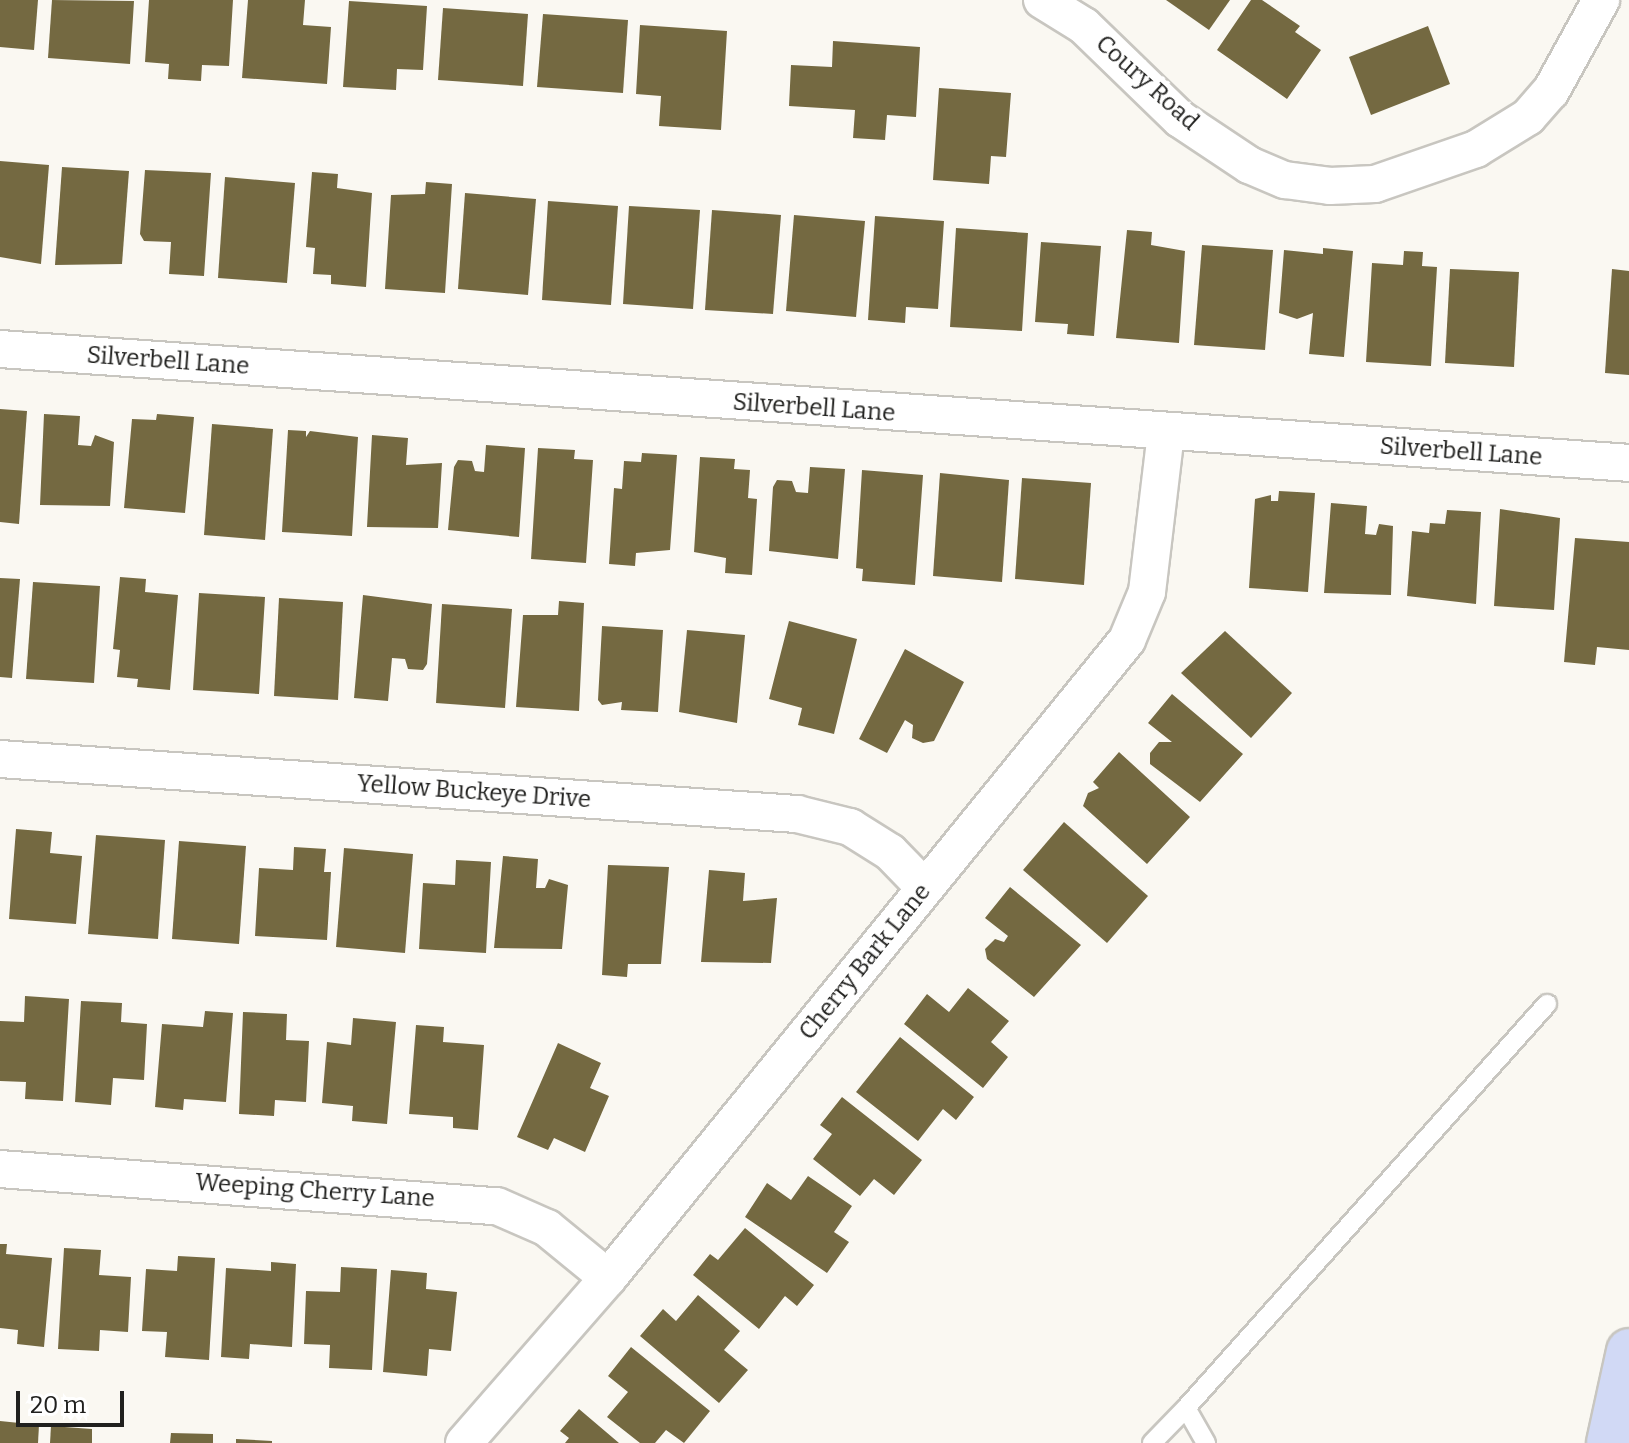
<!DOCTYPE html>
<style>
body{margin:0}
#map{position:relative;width:1629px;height:1443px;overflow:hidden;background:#faf8f2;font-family:Bitter,serif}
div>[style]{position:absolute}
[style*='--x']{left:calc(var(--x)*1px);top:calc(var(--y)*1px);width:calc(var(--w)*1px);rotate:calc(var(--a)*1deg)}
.building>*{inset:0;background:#746941}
.roads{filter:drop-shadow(2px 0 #c8c6c0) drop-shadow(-2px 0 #c8c6c0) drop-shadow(0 2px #c8c6c0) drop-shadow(0 -2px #c8c6c0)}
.lane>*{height:18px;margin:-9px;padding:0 9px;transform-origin:9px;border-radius:9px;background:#fff}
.street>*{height:36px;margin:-18px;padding:0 18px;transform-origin:18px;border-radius:18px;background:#fff}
.secondary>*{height:44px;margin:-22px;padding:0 22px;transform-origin:22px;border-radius:22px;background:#d1d9f5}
span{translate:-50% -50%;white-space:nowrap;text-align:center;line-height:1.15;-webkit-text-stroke:8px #fff;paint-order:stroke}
.street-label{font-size:24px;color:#20201e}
.scale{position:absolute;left:16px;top:1391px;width:108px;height:36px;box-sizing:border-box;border:4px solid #20201e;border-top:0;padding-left:10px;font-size:24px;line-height:28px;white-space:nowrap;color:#20201e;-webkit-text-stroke:6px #fff;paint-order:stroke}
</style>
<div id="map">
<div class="building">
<i style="clip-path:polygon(0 0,38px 0,34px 50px,0 47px)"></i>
<i style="clip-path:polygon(52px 0,134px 1px,130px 64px,48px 58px)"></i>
<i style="clip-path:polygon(149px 0,233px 0,229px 66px,202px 65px,201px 81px,168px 79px,169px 64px,145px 62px)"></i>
<i style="clip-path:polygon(248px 0,305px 0,303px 25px,331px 27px,327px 84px,242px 78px)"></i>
<i style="clip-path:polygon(1166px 0,1230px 0,1209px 30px)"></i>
<i style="clip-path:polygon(1251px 0,1262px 0,1300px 26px,1295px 32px,1321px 50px,1287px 99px,1217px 50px)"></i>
<i style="clip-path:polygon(349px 1px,427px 6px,423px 70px,397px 69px,396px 90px,343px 87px)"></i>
<i style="clip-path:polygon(443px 8px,528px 14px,523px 86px,438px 80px)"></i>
<i style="clip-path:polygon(543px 14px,628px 20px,623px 93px,537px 87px)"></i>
<i style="clip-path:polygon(640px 25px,727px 31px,721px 130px,659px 126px,661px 96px,636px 94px)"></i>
<i style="clip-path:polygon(1428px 26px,1450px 84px,1371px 115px,1349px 57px)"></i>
<i style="clip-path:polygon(833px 41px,920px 47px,916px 117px,887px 115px,885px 140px,853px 138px,855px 110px,789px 106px,791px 65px,832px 67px)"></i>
<i style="clip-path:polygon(939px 88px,1011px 93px,1006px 157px,991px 156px,989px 184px,933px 180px)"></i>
<i style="clip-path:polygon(0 161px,49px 165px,41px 264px,0 257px)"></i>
<i style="clip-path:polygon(62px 167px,129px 171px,122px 264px,55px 265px)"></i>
<i style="clip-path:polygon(145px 170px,211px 173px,204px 276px,169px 274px,171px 242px,144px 241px,140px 234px)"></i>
<i style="clip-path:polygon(312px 172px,338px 174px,337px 188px,372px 193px,366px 287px,331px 284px,331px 275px,313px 274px,315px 248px,306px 247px)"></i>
<i style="clip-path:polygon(225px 177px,295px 183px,287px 283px,218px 278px)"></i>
<i style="clip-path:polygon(426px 182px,452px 184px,445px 293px,385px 289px,391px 195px,425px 194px)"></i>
<i style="clip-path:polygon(465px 193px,536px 199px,528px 295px,458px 289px)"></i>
<i style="clip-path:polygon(548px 201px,618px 206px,611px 305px,542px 300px)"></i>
<i style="clip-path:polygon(629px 206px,700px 210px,693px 309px,623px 304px)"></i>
<i style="clip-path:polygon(712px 210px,781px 215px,773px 314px,705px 310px)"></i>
<i style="clip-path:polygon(794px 215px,865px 221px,856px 317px,786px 311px)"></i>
<i style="clip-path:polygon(875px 216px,944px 221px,938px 309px,906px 307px,905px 323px,868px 320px)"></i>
<i style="clip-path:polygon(956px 228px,1028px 233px,1022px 331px,950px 327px)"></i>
<i style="clip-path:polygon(1127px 230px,1152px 232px,1151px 245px,1185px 251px,1179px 343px,1116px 338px)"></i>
<i style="clip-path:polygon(1041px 242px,1101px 246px,1094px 336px,1067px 334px,1068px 324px,1035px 322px)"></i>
<i style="clip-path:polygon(1202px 245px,1273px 250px,1265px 350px,1194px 345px)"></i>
<i style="clip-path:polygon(1323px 248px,1353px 251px,1344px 357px,1309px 354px,1313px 313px,1297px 319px,1279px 313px,1284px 250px,1323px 254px)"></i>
<i style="clip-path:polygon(1404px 251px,1423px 252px,1422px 266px,1437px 267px,1431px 366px,1366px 362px,1372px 263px,1403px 265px)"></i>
<i style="clip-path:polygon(1450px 269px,1519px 272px,1514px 367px,1445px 363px)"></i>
<i style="clip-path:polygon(1612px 269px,1629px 271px,1629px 375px,1605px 373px)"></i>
<i style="clip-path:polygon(0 409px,27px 411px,19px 524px,0 522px)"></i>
<i style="clip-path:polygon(44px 414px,80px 416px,78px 445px,91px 446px,95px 435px,114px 442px,110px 506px,40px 505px)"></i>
<i style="clip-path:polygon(157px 414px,194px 417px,185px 513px,124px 508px,132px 419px,156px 420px)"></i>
<i style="clip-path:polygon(212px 424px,273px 429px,265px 540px,204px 535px)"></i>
<i style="clip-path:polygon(288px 430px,306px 431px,306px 437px,310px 431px,358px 437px,352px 536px,282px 532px)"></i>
<i style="clip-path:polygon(372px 435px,408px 438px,406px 465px,442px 463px,438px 528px,367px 527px)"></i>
<i style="clip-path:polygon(486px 445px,525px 448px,519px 537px,448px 530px,454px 467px,458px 460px,472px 461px,475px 471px,484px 472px)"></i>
<i style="clip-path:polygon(538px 448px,575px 450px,574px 459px,593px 460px,586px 563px,531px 559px)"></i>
<i style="clip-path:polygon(642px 453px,677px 455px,670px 550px,636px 553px,635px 566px,609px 564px,614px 488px,622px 489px,624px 461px,641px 462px)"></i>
<i style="clip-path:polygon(700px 457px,735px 459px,734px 469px,750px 470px,748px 498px,757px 499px,752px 575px,725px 573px,726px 558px,694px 552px)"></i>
<i style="clip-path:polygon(810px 467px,845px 469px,838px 559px,769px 551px,773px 487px,777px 480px,792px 481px,796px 492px,808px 493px)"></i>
<i style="clip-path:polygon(862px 470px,923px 475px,915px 585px,862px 581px,863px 569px,856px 568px)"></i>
<i style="clip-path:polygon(940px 473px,1009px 480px,1002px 582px,933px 576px)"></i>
<i style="clip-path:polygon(1022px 478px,1091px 483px,1084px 585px,1015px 579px)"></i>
<i style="clip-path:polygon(1279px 491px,1315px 493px,1308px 592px,1249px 588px,1255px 499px,1271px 495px,1271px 501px,1278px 501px)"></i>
<i style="clip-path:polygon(1331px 503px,1367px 506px,1365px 534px,1376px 535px,1379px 524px,1393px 526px,1391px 595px,1324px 593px)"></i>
<i style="clip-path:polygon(1500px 509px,1560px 518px,1554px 610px,1494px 606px)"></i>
<i style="clip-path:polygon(1447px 510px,1481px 512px,1476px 604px,1407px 596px,1412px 531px,1429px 533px,1430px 523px,1445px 524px)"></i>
<i style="clip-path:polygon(1575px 538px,1629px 542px,1629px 650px,1597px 647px,1595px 665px,1564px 662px)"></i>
<i style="clip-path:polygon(120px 577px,146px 579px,145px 592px,178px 595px,170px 690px,137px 687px,138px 679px,117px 677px,120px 650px,113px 649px)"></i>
<i style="clip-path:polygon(0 578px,20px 579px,12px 678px,0 677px)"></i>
<i style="clip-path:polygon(33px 582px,100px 586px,94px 683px,26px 679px)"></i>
<i style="clip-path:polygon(199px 593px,265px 597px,259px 694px,193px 690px)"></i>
<i style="clip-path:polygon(363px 595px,432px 604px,427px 664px,423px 670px,408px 669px,405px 659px,392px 658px,388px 701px,354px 698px)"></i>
<i style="clip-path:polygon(279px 598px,343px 602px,338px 700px,274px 696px)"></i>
<i style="clip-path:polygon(559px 601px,584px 603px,579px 711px,516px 707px,523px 615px,558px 615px)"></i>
<i style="clip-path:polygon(442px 604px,512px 609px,505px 708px,436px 703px)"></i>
<i style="clip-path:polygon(789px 621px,857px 639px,834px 734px,798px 725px,802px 708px,769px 699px)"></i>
<i style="clip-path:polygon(602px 626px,663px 630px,658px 712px,621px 710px,622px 702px,602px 705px,598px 700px)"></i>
<i style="clip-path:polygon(687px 630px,745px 635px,737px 723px,679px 712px)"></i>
<i style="clip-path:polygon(1225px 631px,1292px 693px,1251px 738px,1181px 673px)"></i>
<i style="clip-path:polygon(905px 649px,964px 682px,934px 741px,923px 743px,912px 738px,913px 725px,905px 720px,887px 753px,859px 739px)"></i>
<i style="clip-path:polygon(1172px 694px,1243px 754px,1200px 802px,1150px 764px,1150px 753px,1159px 742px,1172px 742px,1148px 723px)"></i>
<i style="clip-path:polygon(1119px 752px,1190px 817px,1147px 864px,1083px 806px,1088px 793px,1099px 788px,1093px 782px)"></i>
<i style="clip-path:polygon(1064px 822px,1148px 896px,1107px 943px,1023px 870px)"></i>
<i style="clip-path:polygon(16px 829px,52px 832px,50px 853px,82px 856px,76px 924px,9px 919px)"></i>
<i style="clip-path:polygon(96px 835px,165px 840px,158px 939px,88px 934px)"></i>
<i style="clip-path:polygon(179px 841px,246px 846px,239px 944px,172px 939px)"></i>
<i style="clip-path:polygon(294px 847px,326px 849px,324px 872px,331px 872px,327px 940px,255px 936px,259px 868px,293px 870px)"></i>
<i style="clip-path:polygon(344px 848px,413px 854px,405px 953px,336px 947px)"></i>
<i style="clip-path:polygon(503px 856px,538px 859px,536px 888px,545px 888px,549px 879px,568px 885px,562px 949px,494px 948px)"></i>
<i style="clip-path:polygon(456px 860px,491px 862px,486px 953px,419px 949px,423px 883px,455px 885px)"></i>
<i style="clip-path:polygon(608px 865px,669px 867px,661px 964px,628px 964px,627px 977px,602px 975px)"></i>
<i style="clip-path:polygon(709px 870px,745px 873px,743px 901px,777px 898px,771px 963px,701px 962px)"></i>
<i style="clip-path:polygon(1010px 887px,1081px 945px,1034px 997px,987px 959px,985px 949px,995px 939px,1004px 942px,1008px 936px,985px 918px)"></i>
<i style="clip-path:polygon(968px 988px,1009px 1021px,991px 1042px,1008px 1057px,983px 1088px,904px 1024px,927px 994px,949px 1012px)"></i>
<i style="clip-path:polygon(25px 996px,69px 999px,63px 1101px,25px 1099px,26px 1082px,0 1081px,0 1021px,24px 1022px)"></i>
<i style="clip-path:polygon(81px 1001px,122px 1003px,121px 1022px,147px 1024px,144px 1080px,113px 1078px,111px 1105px,75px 1102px)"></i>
<i style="clip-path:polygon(205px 1011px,233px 1013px,226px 1102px,184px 1099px,183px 1110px,155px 1107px,162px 1024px,203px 1027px)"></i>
<i style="clip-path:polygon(243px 1012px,287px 1014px,286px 1040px,309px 1041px,306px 1102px,275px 1100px,274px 1116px,239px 1114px)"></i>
<i style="clip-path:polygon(353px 1018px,396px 1022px,387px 1124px,352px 1121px,353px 1106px,322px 1103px,327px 1042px,351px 1045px)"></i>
<i style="clip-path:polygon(416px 1025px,444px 1027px,443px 1042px,484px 1045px,478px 1130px,453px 1128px,453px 1117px,409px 1114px)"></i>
<i style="clip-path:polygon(900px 1037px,974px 1097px,956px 1120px,943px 1109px,918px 1141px,856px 1092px)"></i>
<i style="clip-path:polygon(558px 1043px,601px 1063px,590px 1088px,609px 1096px,585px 1152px,554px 1138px,548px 1150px,517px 1137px)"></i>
<i style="clip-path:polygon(842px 1097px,922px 1160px,894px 1195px,874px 1179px,860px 1196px,813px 1159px,832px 1134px,820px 1125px)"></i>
<i style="clip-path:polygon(808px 1176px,852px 1206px,834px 1232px,849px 1242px,827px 1273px,745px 1217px,767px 1183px,791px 1200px)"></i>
<i style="clip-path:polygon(745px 1228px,814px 1285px,797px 1306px,785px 1296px,759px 1329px,693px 1275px,710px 1254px,718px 1260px)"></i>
<i style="clip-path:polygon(0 1244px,7px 1244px,6px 1254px,52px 1258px,44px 1347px,17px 1344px,18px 1330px,0 1328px)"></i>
<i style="clip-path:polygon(64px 1248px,101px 1250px,99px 1275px,131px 1277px,128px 1332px,100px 1330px,99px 1351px,58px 1349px)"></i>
<i style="clip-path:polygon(178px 1256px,215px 1258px,209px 1360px,165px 1357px,167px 1332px,142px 1331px,146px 1269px,177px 1271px)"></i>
<i style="clip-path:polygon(271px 1262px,296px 1264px,292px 1347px,250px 1344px,249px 1359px,221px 1357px,226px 1268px,271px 1271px)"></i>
<i style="clip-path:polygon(341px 1267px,377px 1269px,372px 1370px,329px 1368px,330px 1345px,304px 1344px,306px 1291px,340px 1292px)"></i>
<i style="clip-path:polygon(391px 1270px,427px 1273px,426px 1289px,457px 1292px,451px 1351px,429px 1349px,427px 1376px,383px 1372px)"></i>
<i style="clip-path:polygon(698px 1295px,740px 1331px,724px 1350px,748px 1370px,719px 1403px,640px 1336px,663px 1309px,676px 1321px)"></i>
<i style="clip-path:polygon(631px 1347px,710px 1411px,684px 1443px,666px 1430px,655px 1443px,640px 1443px,607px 1417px,628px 1392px,608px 1376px)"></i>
<i style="clip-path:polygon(579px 1409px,619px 1443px,565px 1443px,569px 1438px,560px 1431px)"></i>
<i style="clip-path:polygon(0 1421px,39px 1425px,38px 1443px,0 1443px)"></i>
<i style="clip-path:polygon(51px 1426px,92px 1429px,92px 1443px,50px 1443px)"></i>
<i style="clip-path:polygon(171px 1433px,213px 1434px,213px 1443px,170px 1443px)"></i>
<i style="clip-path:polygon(236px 1439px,272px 1441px,272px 1443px,236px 1443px)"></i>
</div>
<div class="roads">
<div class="lane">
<i style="--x:1152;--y:1443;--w:49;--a:-45.8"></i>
<i style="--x:1206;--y:1443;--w:40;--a:-119.7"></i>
<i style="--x:1186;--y:1408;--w:542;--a:-48.22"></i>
</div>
<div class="street">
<i style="--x:1042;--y:0;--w:49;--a:31.8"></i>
<i style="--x:1084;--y:26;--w:134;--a:44.1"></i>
<i style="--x:1180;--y:119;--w:83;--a:33.7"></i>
<i style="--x:1249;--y:165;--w:39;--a:23"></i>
<i style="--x:1285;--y:180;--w:45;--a:7.6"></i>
<i style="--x:1330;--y:186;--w:45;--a:-2.5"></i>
<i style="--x:1375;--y:184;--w:107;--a:-19.1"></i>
<i style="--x:1476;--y:149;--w:61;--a:-31.6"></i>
<i style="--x:1528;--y:117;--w:35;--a:-49"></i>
<i style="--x:1551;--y:91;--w:104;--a:-61.2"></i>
<i style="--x:0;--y:349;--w:1633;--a:4"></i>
<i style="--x:0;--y:759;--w:799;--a:3.95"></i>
<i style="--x:797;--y:814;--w:55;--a:13.8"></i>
<i style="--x:850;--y:827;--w:47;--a:32"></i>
<i style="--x:890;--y:852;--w:50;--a:45.8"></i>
<i style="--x:0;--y:1169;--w:498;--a:4.3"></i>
<i style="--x:497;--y:1206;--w:55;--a:23.7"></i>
<i style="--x:547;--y:1228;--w:79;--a:39.3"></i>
<i style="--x:464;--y:1443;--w:219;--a:-48.9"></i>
<i style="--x:608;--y:1278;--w:822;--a:-50.87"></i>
<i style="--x:1127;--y:640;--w:52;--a:-67.4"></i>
<i style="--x:1147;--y:592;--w:160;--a:-83.2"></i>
</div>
<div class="secondary">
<i style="--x:1609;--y:1443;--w:94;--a:-77.7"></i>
</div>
</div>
<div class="street-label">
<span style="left:1147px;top:83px;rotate:42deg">Coury Road</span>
<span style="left:168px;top:361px;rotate:4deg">Silverbell Lane</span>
<span style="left:814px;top:408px;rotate:4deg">Silverbell Lane</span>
<span style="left:1461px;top:452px;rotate:4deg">Silverbell Lane</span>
<span style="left:474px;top:792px;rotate:4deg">Yellow Buckeye Drive</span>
<span style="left:865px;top:962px;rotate:-51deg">Cherry Bark Lane</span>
<span style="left:315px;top:1191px;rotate:4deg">Weeping Cherry Lane</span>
</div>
<div class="scale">20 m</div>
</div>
